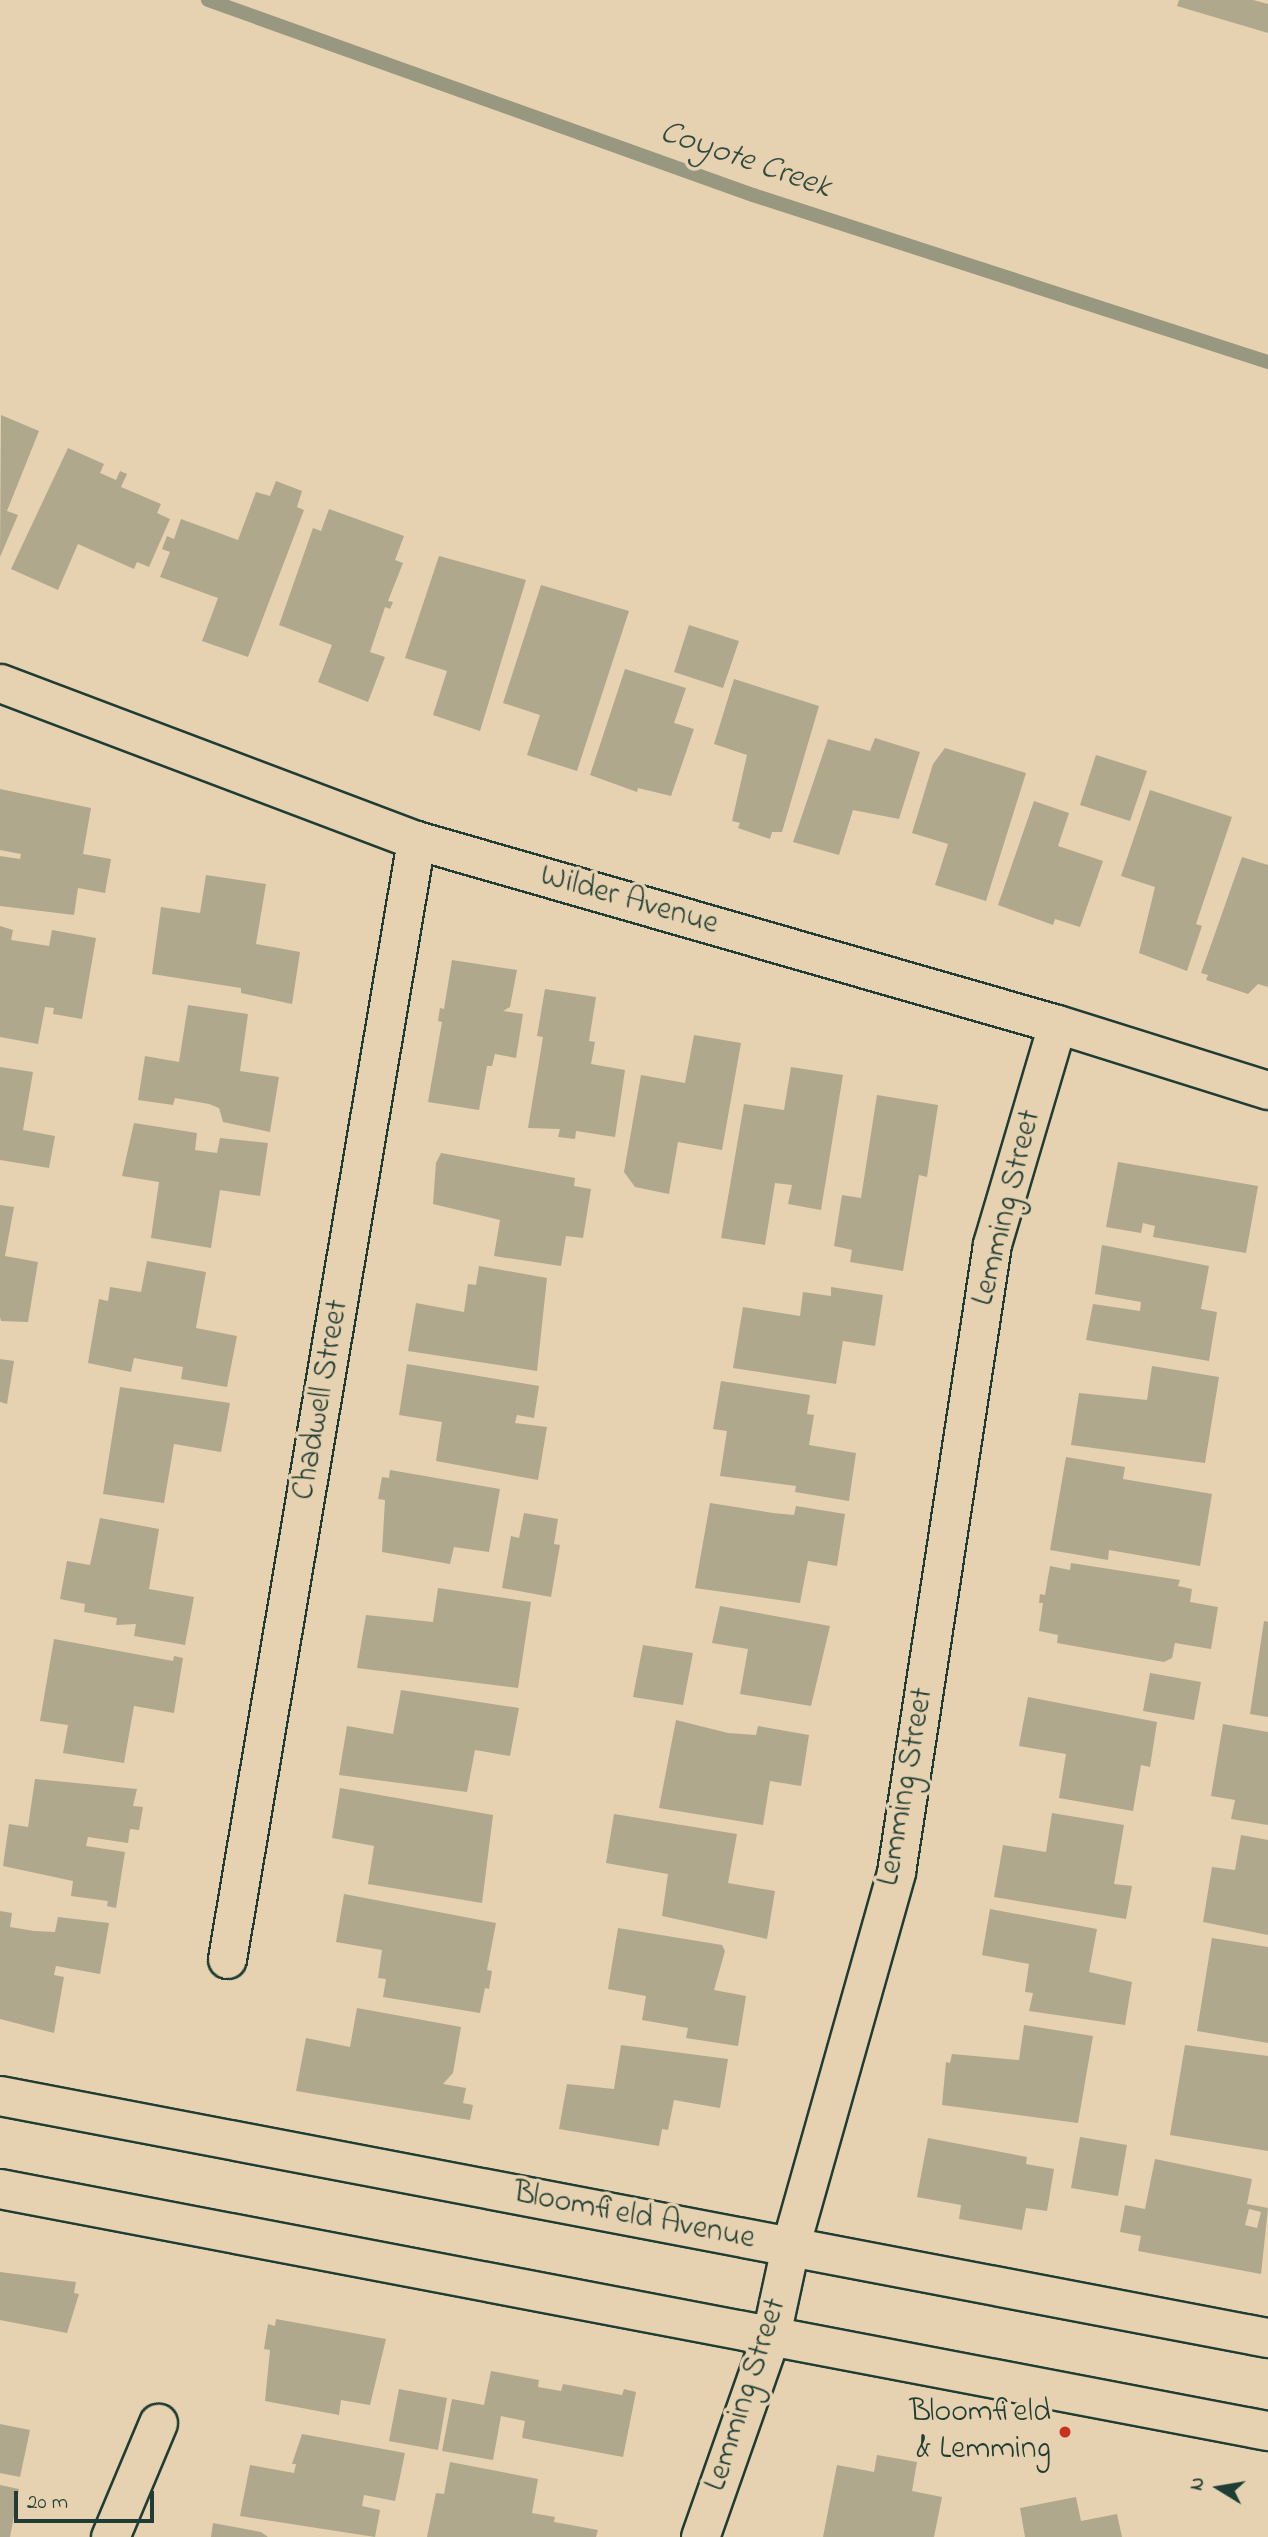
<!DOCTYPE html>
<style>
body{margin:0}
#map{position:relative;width:1268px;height:2537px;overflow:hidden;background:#e6d2b0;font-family:"Indie Flower",sans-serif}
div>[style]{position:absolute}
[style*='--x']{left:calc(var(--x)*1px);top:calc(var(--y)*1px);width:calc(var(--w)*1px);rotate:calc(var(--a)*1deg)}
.stream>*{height:14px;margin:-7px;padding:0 7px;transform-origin:7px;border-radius:7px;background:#98977f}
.building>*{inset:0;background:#afa88d}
.roads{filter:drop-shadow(2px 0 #1f3d34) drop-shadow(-2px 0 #1f3d34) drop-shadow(0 2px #1f3d34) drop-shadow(0 -2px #1f3d34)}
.minor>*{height:37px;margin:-18.5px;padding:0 18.5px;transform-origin:18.5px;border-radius:18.5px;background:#e6d2b0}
.tertiary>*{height:38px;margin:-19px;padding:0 19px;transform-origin:19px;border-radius:19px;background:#e6d2b0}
.dots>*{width:19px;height:19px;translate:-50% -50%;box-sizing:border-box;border:4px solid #e6d2b0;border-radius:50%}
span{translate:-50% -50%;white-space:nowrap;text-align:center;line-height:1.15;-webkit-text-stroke:7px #e6d2b0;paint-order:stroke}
.street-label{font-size:32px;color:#1f3d34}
.poi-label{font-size:32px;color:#1f3d34}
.right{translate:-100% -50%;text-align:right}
.water-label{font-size:33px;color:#314a3f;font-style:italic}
.north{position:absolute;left:1184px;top:2453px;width:70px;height:70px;-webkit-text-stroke:5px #e6d2b0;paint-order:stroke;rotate:281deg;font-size:19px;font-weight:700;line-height:28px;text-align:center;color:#1f3d34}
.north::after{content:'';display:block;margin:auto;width:24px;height:32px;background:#1f3d34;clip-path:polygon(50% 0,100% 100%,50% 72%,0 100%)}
.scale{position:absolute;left:14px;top:2491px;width:140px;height:32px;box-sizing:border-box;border:4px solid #1f3d34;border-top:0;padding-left:9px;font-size:21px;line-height:24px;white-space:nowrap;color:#1f3d34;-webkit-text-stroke:5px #e6d2b0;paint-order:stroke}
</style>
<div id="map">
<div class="stream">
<i style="--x:208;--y:0;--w:579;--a:19.69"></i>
<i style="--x:753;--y:195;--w:541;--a:17.97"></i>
</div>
<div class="building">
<i style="clip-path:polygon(1179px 0,1253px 0,1268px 4px,1268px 33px,1177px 6px)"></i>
<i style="clip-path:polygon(1px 415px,39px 431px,7px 511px,18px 515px,0 557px)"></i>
<i style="clip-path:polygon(68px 448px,104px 464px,100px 473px,116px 480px,120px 471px,127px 474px,121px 487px,161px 504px,157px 513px,170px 519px,149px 567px,137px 562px,134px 569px,78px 544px,58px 590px,11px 569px)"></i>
<i style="clip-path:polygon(276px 481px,302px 491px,297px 507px,304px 510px,248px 657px,202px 641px,218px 598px,160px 577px,170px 552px,162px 549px,167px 536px,174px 539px,181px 519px,238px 540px,256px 492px,270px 496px)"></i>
<i style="clip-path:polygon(329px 509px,404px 536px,395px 560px,403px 563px,388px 601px,393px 602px,390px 609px,385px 607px,370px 652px,385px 657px,368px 702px,318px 682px,332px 645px,279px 625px,313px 528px,321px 531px)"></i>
<i style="clip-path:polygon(439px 556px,526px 580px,480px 731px,433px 715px,447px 671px,405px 658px)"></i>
<i style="clip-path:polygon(541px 585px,629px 611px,577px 771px,527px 755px,540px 715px,503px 703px)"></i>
<i style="clip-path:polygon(689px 625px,739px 641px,723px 688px,674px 672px)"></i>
<i style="clip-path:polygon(625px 669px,686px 688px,674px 723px,694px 729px,671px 796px,638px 788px,637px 792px,590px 775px)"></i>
<i style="clip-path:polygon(734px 679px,819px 706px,782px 832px,772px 832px,770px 839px,738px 828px,740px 823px,732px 821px,747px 755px,714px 744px)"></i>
<i style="clip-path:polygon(875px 738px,920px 752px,899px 819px,853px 810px,839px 855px,793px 842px,828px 739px,870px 751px)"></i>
<i style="clip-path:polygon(945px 748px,1026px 773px,986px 901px,935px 885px,948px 844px,912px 833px,933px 764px)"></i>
<i style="clip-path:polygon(1096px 755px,1147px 771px,1130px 821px,1080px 805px)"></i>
<i style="clip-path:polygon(0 789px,91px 808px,83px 854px,111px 859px,105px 893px,78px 888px,74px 915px,0 906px,0 856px,20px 859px,21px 854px,0 850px)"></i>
<i style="clip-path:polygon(1150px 790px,1232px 817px,1196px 924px,1202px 926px,1187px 971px,1139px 953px,1155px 887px,1121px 876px)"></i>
<i style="clip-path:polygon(1034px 801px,1069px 813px,1058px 846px,1103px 861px,1080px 927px,1055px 919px,1053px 925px,998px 905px)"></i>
<i style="clip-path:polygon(1242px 857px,1268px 865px,1268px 987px,1258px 984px,1248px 994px,1206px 980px,1208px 975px,1201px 973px)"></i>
<i style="clip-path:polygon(206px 875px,266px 884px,256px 944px,300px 952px,292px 1004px,241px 993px,241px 988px,152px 974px,161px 907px,200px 913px)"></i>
<i style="clip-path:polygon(0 926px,13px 930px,11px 940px,49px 946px,52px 930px,96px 938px,82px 1019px,53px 1014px,54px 1008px,45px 1007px,38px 1044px,0 1037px)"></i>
<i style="clip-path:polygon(452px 960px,517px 970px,510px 1007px,503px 1011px,523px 1014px,516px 1058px,495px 1054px,492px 1066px,487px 1066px,479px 1110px,428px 1102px,442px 1022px,438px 1021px,440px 1008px,444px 1009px)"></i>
<i style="clip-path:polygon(545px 989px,596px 997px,589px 1041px,595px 1042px,591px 1064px,625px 1070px,615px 1137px,576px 1131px,575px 1139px,558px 1137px,560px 1129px,528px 1128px,543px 1037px,537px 1036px)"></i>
<i style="clip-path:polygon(188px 1005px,248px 1014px,240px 1071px,279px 1077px,270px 1132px,223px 1122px,219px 1108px,209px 1104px,175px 1098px,173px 1105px,138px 1100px,145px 1056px,179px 1062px)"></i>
<i style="clip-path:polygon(694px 1035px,741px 1043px,722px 1150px,678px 1142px,669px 1194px,635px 1187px,624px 1172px,641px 1075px,685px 1083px)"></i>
<i style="clip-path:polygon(0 1067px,33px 1072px,23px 1130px,55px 1136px,49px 1168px,0 1160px)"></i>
<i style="clip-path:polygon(791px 1067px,843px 1075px,821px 1210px,788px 1204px,792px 1185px,775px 1183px,765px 1245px,721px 1238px,744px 1104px,784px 1110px)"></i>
<i style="clip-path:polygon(877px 1095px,938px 1105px,927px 1177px,919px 1175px,903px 1271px,850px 1262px,852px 1250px,834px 1246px,842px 1195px,861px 1198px)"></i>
<i style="clip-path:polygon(134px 1123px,197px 1133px,195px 1150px,217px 1153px,220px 1138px,268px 1143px,260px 1196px,220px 1190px,211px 1248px,151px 1238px,159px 1182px,122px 1176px)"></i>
<i style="clip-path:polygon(441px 1153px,575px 1178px,574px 1186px,591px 1189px,583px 1238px,566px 1236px,561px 1266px,494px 1256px,500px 1220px,433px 1204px,436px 1163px)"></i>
<i style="clip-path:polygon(1118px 1162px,1258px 1186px,1246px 1253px,1153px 1237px,1155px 1226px,1143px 1223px,1141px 1233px,1106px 1227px)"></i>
<i style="clip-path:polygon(0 1205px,14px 1207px,5px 1256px,38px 1262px,28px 1322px,1px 1321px,0 1317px)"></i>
<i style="clip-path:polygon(1102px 1245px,1209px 1266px,1201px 1309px,1217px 1312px,1209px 1361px,1086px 1340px,1093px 1304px,1140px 1311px,1141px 1302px,1095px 1294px)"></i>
<i style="clip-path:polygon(147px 1261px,206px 1272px,196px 1328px,237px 1336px,227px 1387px,181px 1379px,183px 1367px,134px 1358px,131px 1372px,88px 1363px,99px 1299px,108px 1301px,110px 1287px,141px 1292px)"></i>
<i style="clip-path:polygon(479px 1266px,547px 1278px,537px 1371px,408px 1351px,416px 1303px,464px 1312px,468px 1284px,476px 1285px)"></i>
<i style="clip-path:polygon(831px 1287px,883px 1295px,875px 1346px,843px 1341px,836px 1384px,733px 1368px,743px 1307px,800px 1316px,803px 1292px,831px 1296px)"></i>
<i style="clip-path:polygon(0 1359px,14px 1361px,7px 1404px,0 1402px)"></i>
<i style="clip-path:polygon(407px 1364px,539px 1386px,534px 1418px,517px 1415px,515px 1423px,547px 1427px,538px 1480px,436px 1461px,442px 1422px,399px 1415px)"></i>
<i style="clip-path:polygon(1152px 1366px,1219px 1377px,1205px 1463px,1071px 1445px,1079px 1393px,1147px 1400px)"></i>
<i style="clip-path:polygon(721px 1381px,810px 1395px,807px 1414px,814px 1415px,809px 1445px,856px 1453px,849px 1501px,795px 1492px,796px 1486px,720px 1476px,727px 1431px,713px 1429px)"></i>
<i style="clip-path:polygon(120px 1387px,230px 1403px,221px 1452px,174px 1444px,164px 1503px,103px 1494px)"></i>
<i style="clip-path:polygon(1066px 1457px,1125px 1467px,1123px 1479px,1212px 1494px,1200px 1566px,1109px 1550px,1108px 1560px,1050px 1550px)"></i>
<i style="clip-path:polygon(390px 1470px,500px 1489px,489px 1552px,454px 1547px,450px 1564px,382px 1552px,385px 1500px,378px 1499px,382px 1477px,389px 1478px)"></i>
<i style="clip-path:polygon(710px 1503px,773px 1513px,794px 1515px,796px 1506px,845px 1514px,837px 1566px,808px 1561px,800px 1603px,695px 1588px)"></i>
<i style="clip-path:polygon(524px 1513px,558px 1519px,554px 1544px,560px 1545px,551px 1597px,502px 1588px,511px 1536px,519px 1538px)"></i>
<i style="clip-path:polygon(100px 1518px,159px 1529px,149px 1589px,194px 1597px,185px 1645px,134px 1636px,136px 1624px,116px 1625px,117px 1618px,84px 1612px,85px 1604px,60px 1599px,67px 1561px,90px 1565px)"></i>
<i style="clip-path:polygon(1071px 1563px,1180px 1580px,1178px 1586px,1192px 1589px,1190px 1602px,1218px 1607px,1211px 1649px,1175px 1643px,1172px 1658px,1164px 1662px,1057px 1643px,1058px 1635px,1039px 1631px,1043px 1603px,1039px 1603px,1040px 1594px,1045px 1595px,1050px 1566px,1070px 1570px)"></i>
<i style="clip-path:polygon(438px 1588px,531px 1602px,518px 1688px,357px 1668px,366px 1615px,433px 1622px)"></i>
<i style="clip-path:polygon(720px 1606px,830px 1626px,811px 1706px,740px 1694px,748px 1649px,712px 1643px)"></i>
<i style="clip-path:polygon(1264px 1621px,1268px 1622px,1268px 1717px,1250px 1714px)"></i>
<i style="clip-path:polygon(54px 1639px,173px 1661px,174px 1656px,183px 1658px,174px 1713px,134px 1706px,124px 1763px,63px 1753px,68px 1725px,40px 1721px)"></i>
<i style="clip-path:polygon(643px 1645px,693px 1653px,683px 1705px,633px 1697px)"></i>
<i style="clip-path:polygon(1150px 1673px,1201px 1682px,1194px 1720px,1143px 1711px)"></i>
<i style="clip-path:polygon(401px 1690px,519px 1708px,510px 1756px,475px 1750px,467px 1792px,339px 1775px,347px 1726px,393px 1734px)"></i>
<i style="clip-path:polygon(1028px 1697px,1157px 1722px,1150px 1767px,1141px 1765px,1133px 1811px,1059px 1798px,1066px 1754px,1019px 1746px)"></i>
<i style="clip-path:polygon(676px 1720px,728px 1733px,756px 1735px,758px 1726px,809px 1735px,801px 1786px,770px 1781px,763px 1825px,659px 1808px)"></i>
<i style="clip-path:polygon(1223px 1724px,1268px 1732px,1268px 1825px,1231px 1819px,1235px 1800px,1211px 1796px)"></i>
<i style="clip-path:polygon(35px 1779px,137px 1789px,133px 1806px,143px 1807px,139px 1830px,130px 1829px,128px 1843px,88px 1837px,86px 1846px,125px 1852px,116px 1908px,107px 1906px,108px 1901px,71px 1896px,73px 1881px,3px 1866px,9px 1824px,28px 1827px)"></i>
<i style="clip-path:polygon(340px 1788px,493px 1815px,482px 1903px,368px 1884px,374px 1846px,332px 1838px)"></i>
<i style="clip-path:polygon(1052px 1813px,1124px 1825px,1114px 1884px,1132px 1886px,1126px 1919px,994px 1897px,1003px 1845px,1046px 1852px)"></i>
<i style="clip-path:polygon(614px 1814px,737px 1834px,728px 1883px,775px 1891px,767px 1939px,662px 1916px,668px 1874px,606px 1863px)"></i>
<i style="clip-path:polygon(1241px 1835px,1268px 1840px,1268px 1935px,1203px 1922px,1212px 1867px,1235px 1870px)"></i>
<i style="clip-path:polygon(344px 1894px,496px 1923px,487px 1970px,492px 1971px,489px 1989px,485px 1988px,480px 2013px,383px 1997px,386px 1979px,378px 1978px,382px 1950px,336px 1942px)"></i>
<i style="clip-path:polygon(990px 1909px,1097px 1929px,1089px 1972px,1132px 1982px,1125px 2025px,1029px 2011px,1033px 1993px,1025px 1992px,1029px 1964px,982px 1955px)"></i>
<i style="clip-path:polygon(0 1911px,12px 1913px,10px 1927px,34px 1931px,55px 1932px,58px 1917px,109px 1923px,100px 1974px,56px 1966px,54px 1975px,64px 1977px,54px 2033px,0 2019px)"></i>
<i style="clip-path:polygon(618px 1928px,722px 1945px,725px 1951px,714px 1990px,746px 1996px,738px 2046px,686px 2038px,688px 2028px,642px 2020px,646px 1996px,608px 1989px)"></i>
<i style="clip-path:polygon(1212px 1938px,1268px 1947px,1268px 2043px,1197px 2031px)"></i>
<i style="clip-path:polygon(357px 2008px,461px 2027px,453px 2073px,443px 2084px,466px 2088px,463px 2103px,473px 2105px,470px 2120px,296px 2091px,306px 2038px,350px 2047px)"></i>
<i style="clip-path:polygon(1024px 2025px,1093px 2036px,1078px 2123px,942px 2105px,946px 2062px,950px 2063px,952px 2054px,1019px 2060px)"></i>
<i style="clip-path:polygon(621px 2045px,728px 2059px,720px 2108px,674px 2100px,668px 2130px,662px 2129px,659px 2146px,559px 2129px,567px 2084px,614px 2089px)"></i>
<i style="clip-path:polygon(1185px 2045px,1268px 2056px,1268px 2151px,1170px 2135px)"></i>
<i style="clip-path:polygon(1080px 2137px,1127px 2145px,1118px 2196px,1071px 2188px)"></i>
<i style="clip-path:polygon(928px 2138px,1027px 2157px,1026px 2164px,1054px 2169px,1047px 2211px,1026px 2208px,1022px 2230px,959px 2219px,961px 2205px,917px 2197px)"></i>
<i style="clip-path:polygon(evenodd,1155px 2159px,1252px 2179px,1247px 2204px,1268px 2208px,1261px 2274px,1138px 2251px,1141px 2236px,1120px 2232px,1125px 2205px,1145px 2209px,1155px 2159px,1249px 2209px,1261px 2212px,1257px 2228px,1245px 2225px,1249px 2209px)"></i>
<i style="clip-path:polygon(0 2272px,76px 2282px,74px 2293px,79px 2294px,67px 2333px,0 2320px)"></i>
<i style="clip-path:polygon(276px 2319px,386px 2339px,370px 2405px,341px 2400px,339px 2415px,265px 2401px,270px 2350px,264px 2349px,268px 2324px,275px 2326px)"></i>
<i style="clip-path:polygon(491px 2371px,539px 2380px,538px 2387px,561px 2391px,563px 2384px,622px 2395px,624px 2389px,636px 2392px,623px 2457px,522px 2438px,525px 2421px,501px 2416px,493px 2460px,442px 2451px,452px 2399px,484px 2405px)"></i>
<i style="clip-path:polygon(399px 2389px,447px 2398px,438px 2450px,389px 2441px)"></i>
<i style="clip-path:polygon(0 2424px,30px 2430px,20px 2477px,0 2473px)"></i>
<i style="clip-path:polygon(302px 2434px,405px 2453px,395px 2501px,364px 2495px,362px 2506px,380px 2510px,375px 2537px,240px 2516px,250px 2465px,294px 2473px,296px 2464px,292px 2464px)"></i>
<i style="clip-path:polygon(877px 2455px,917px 2462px,912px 2491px,942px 2497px,934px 2537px,823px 2537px,837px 2465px,874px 2472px)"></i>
<i style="clip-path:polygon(450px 2462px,538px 2479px,532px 2513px,555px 2517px,554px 2522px,598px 2530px,596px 2537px,427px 2537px,436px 2493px,444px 2494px)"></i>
<i style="clip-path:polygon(0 2485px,19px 2489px,10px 2537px,0 2537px)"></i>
<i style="clip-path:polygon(1076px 2497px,1081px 2521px,1117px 2514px,1122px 2537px,1025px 2537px,1020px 2508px)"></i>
<i style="clip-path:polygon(213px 2523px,261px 2532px,268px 2537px,211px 2537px)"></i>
</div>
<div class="roads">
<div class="minor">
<i style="--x:0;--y:683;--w:445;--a:20.7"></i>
<i style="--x:416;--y:840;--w:667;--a:16.02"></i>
<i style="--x:1057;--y:1024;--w:221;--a:17.4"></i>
<i style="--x:227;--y:1959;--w:1135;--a:-80.41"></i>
<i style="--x:110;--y:2537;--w:124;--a:-67.2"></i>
<i style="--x:700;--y:2537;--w:214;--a:-70.6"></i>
<i style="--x:771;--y:2335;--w:90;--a:-77.8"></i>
<i style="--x:790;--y:2247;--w:390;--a:-74.2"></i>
<i style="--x:896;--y:1872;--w:635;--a:-81.31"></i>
<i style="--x:992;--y:1244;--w:229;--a:-73.5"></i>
</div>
<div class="tertiary">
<i style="--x:0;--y:2096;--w:1291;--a:10.81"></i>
<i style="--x:0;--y:2189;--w:1291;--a:10.81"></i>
</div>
</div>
<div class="dots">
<i style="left:1065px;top:2432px;background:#c8321e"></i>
</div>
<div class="street-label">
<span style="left:629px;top:901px;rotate:16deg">Wilder Avenue</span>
<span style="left:1008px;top:1208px;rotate:-76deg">Lemming Street</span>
<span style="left:322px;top:1400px;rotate:-80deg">Chadwell Street</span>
<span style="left:907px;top:1787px;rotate:-80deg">Lemming Street</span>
<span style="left:634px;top:2217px;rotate:11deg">Bloomfield Avenue</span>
<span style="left:747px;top:2395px;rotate:-72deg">Lemming Street</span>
</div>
<div class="poi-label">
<span class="right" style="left:1051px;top:2432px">Bloomfield<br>&amp; Lemming</span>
</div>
<div class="water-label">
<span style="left:745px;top:161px;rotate:19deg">Coyote Creek</span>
</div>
<div class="north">N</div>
<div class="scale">20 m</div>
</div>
